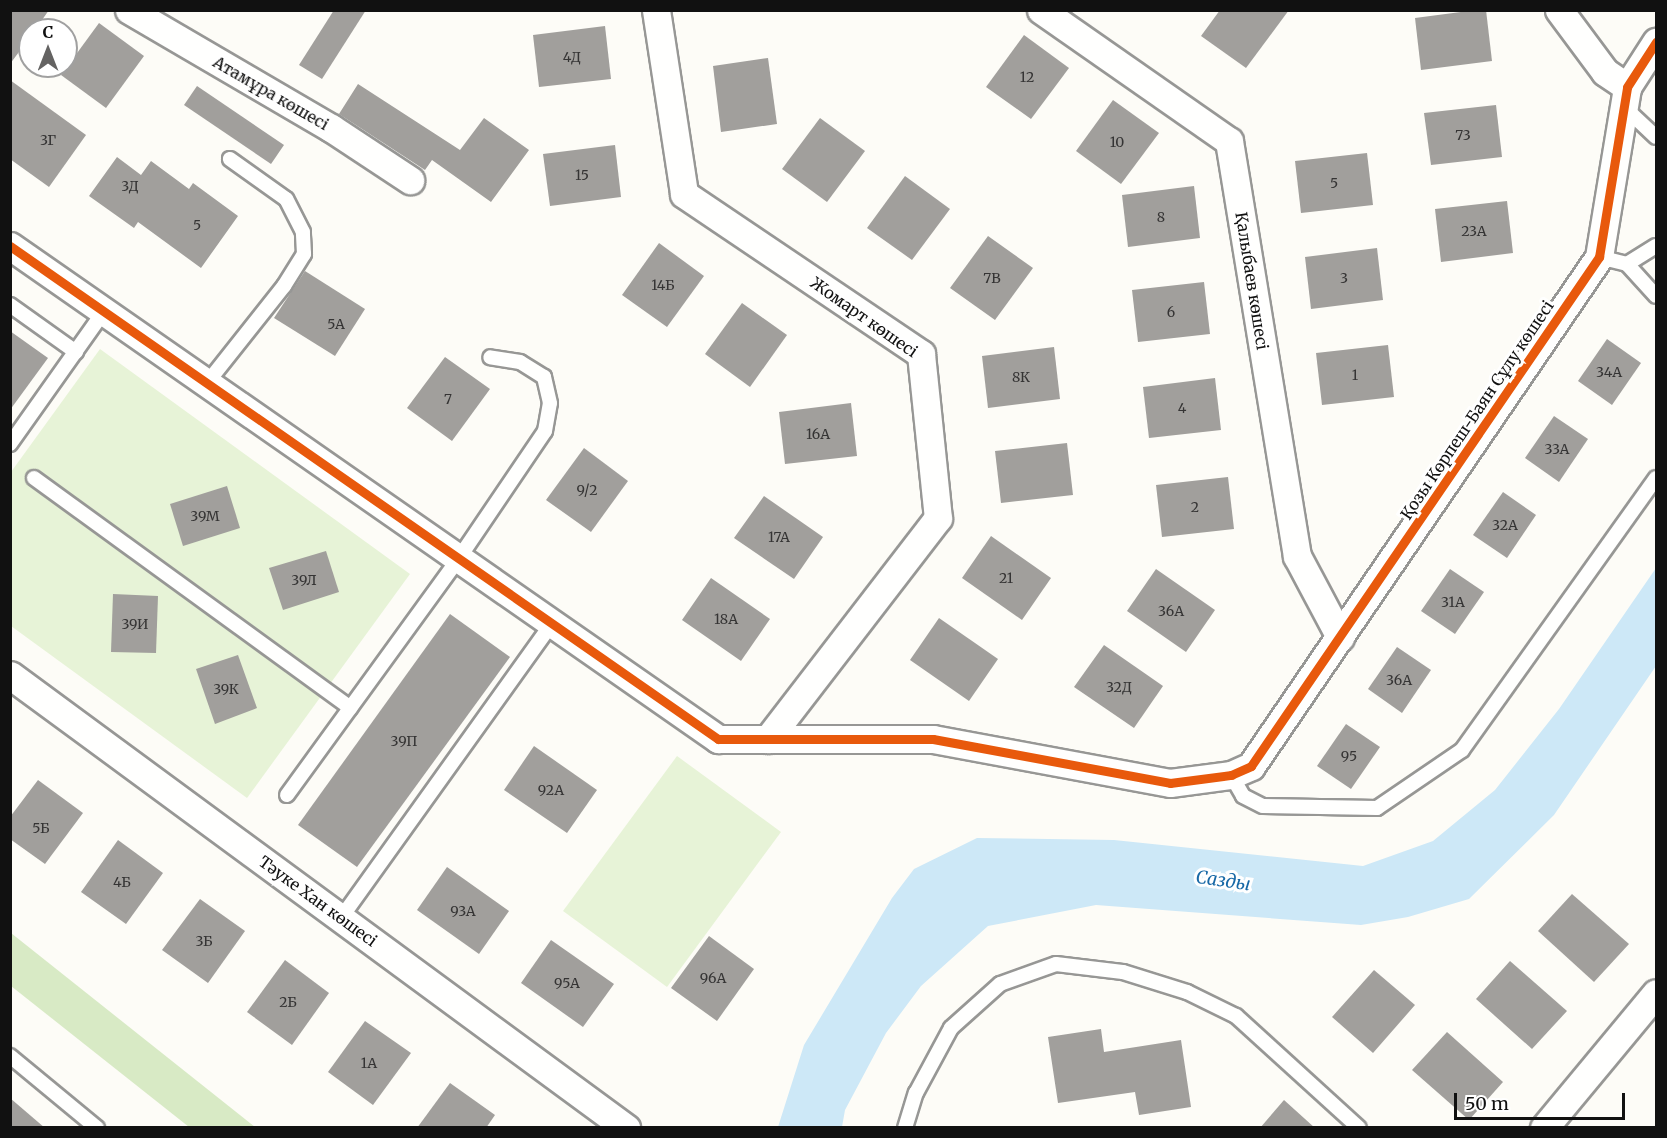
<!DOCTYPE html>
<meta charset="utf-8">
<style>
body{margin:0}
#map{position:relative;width:1667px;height:1138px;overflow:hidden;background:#fdfcf7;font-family:Merriweather,serif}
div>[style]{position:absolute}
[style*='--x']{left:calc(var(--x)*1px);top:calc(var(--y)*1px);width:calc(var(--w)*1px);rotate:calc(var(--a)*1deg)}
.green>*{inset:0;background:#e7f3d7}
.forest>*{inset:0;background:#d8eac5}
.water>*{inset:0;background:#cde8f7}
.building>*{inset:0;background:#a19f9c}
.roads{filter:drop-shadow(2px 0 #979795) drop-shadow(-2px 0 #979795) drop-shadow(0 2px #979795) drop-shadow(0 -2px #979795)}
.service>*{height:14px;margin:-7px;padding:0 7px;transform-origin:7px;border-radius:7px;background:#fffffe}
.minor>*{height:27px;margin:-13.5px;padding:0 13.5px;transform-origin:13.5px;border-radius:13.5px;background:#fffffe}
.cycleway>*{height:9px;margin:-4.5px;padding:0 4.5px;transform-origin:4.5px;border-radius:4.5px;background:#e8590c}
span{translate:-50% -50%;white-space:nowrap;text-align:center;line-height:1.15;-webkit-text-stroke:6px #fff;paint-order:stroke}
.number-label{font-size:14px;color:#353434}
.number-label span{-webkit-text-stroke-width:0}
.street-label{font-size:16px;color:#111}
.water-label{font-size:18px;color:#1768a6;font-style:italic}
.frame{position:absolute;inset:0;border:12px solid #111;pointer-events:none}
.north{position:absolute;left:18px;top:18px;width:60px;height:60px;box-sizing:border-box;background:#fff;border:2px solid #a0a0a0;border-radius:50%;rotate:0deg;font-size:16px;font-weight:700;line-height:24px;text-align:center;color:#111}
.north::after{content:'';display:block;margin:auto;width:21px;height:27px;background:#646362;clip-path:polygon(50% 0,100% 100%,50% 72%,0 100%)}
.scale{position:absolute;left:1454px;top:1093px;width:171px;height:27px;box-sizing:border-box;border:3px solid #111;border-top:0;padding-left:8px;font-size:18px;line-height:21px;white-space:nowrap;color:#111;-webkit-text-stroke:4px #fff;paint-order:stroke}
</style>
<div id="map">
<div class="green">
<i style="clip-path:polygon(100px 349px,410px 574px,247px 798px,11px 626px,11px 472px)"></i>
<i style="clip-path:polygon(677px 756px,781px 832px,667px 987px,563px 911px)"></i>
</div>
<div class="forest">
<i style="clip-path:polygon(10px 933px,11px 933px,255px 1127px,189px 1127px,11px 986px)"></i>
</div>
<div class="water">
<i style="clip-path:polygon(1656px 568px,1656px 666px,1554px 815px,1469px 899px,1408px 917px,1361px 925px,1096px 905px,988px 926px,921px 986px,886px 1033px,845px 1110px,842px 1127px,778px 1127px,804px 1045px,892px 898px,914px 869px,977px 838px,1114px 840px,1363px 866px,1433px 841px,1495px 790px,1559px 709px)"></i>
</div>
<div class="building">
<i style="clip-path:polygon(10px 10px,49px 10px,35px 30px,30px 30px,30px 37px,10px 64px)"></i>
<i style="clip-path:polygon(334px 10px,366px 10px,322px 79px,299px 65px)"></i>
<i style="clip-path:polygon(1220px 10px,1289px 10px,1246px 68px,1201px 36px)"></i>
<i style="clip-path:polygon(1476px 10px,1486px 10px,1492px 61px,1421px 70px,1415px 18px)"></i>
<i style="clip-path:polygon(99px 23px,144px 56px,106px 108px,61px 75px)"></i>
<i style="clip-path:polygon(605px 26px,611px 79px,539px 87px,533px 35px)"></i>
<i style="clip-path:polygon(1024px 35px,1069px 68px,1031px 119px,986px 87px)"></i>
<i style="clip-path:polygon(768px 58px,777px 124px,721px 132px,713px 66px)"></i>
<i style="clip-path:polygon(10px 80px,86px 135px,49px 187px,10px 159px)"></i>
<i style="clip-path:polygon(358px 84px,460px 150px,484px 118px,529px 150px,491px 202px,432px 160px,425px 170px,339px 114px)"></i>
<i style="clip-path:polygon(197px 86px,284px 145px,271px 164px,184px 105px)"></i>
<i style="clip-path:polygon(1113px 100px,1159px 133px,1121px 184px,1076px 151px)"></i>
<i style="clip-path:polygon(1496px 105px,1502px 157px,1431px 165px,1424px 113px)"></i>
<i style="clip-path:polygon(820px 118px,865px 151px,827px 202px,782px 169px)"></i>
<i style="clip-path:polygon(615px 145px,621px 197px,550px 206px,543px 154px)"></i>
<i style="clip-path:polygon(1367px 153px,1373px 205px,1301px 213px,1295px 161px)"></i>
<i style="clip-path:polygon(117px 157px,141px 175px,151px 161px,189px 189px,193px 183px,238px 216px,201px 268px,138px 222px,134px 228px,89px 196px)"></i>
<i style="clip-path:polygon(905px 176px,950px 209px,912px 260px,867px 228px)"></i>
<i style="clip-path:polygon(1194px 186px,1200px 238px,1128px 247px,1122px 195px)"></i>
<i style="clip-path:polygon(1507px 201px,1513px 253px,1441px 262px,1435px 209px)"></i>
<i style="clip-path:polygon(988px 236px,1033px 268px,995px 320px,950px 288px)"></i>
<i style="clip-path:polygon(659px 243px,704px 276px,667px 327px,622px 295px)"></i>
<i style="clip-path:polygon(1377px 248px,1383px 300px,1311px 309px,1305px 257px)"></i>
<i style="clip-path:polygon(305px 271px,365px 309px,335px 356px,274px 318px)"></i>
<i style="clip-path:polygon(1204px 282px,1210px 334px,1138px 342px,1132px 290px)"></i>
<i style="clip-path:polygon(742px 303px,787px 335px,750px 387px,705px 354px)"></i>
<i style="clip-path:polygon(10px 331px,48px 358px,10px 410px)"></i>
<i style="clip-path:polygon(1607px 339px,1641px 363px,1612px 405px,1578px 381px)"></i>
<i style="clip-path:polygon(1388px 345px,1394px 397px,1322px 405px,1316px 353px)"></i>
<i style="clip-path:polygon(1054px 347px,1060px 399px,988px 408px,982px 356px)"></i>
<i style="clip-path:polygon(445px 357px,490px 389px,452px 441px,407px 408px)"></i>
<i style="clip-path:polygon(1215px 378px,1221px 430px,1149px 438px,1143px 387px)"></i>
<i style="clip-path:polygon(851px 403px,857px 456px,785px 464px,779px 412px)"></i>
<i style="clip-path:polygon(1554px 416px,1588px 439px,1559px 482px,1525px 458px)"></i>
<i style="clip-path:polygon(1067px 443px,1073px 495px,1001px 503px,995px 451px)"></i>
<i style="clip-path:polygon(584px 448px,628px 481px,591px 532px,546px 500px)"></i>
<i style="clip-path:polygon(1228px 477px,1234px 529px,1162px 537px,1156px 485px)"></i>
<i style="clip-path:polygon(227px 486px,240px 528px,183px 546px,170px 504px)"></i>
<i style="clip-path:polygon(1503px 492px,1536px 515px,1507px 558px,1473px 535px)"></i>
<i style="clip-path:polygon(764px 496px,823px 537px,794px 579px,734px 538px)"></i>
<i style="clip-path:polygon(991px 536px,1051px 578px,1022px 620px,962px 578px)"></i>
<i style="clip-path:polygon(326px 551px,339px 592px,283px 610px,269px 568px)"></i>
<i style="clip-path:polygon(1156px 569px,1215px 610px,1186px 652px,1127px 611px)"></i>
<i style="clip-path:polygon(1450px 569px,1484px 592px,1455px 634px,1421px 611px)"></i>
<i style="clip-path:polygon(711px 578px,770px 619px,741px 661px,682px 620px)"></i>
<i style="clip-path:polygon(113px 594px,158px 596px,156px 653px,111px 652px)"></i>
<i style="clip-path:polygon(450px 614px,510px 657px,357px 867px,298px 825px)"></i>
<i style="clip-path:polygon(939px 618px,998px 659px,969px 701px,910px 660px)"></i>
<i style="clip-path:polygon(1104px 645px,1163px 686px,1134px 728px,1074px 687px)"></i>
<i style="clip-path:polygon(1397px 647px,1431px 670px,1402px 713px,1368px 689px)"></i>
<i style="clip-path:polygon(238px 655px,257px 708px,215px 724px,196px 669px)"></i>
<i style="clip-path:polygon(1346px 724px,1380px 747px,1351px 789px,1317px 766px)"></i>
<i style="clip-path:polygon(534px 746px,597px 790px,567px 833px,504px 790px)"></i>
<i style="clip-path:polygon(38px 780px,83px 813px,45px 864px,10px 839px,10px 817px)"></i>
<i style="clip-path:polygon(118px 840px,163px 873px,126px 924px,81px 892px)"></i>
<i style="clip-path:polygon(447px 867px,509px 911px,479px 954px,417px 910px)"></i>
<i style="clip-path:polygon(1572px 894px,1629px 944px,1594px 982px,1538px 931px)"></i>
<i style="clip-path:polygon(200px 899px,245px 931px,208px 983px,162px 950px)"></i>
<i style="clip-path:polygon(709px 936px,754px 969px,717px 1021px,671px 988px)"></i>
<i style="clip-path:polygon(551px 940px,614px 984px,583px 1027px,521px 983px)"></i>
<i style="clip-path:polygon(285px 960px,329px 993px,292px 1045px,247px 1012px)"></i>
<i style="clip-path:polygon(1510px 961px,1567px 1011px,1532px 1049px,1476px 999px)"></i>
<i style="clip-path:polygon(1374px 970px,1415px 1005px,1373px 1053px,1332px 1017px)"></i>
<i style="clip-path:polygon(365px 1021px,411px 1053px,373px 1105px,328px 1072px)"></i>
<i style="clip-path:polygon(1101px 1029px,1104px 1052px,1181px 1040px,1191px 1107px,1139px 1115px,1135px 1092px,1058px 1103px,1048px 1037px)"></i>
<i style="clip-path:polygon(1447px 1032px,1503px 1082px,1469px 1120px,1412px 1070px)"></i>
<i style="clip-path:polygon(450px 1083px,495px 1115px,486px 1128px,417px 1128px)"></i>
<i style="clip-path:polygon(10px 1098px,45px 1128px,10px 1128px)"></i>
<i style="clip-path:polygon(1284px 1100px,1315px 1128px,1260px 1128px)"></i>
</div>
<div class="roads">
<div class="service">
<i style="--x:1623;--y:106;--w:45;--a:43.2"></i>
<i style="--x:1599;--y:257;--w:29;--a:14"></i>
<i style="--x:1627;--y:264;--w:43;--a:47.8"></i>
<i style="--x:1627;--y:264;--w:34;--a:-32"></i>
<i style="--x:10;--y:305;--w:81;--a:35.5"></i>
<i style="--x:207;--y:383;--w:124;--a:-51.6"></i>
<i style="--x:284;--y:286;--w:38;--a:-58"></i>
<i style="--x:304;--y:254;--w:22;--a:-93"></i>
<i style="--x:303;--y:232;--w:37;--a:-117"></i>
<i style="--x:286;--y:199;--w:69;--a:-144.5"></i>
<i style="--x:10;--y:444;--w:163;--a:-54.7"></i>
<i style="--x:34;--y:478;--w:391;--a:36"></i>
<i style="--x:1231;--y:775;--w:24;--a:60"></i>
<i style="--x:1243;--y:796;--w:22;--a:27"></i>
<i style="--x:1263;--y:806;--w:114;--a:1"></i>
<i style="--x:1377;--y:808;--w:103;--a:-34.3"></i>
<i style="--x:1462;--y:750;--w:334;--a:-54.5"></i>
<i style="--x:287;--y:795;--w:293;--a:-54"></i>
<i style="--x:459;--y:558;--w:153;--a:-55.9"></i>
<i style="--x:545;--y:431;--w:28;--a:-80"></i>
<i style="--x:550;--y:403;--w:27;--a:-103"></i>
<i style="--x:544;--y:377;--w:28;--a:-148"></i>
<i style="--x:520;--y:362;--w:30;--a:-171"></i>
<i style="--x:341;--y:918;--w:363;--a:-54.4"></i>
<i style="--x:10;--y:1056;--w:113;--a:39.6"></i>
<i style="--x:905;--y:1128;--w:37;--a:-73"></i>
<i style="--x:916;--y:1093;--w:74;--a:-61.7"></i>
<i style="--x:951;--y:1028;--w:66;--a:-41.9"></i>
<i style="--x:1000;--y:984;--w:59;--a:-19.7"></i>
<i style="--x:1056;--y:964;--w:67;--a:6.8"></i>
<i style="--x:1123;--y:972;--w:67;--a:17.4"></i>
<i style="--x:1187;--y:992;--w:55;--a:26.1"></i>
<i style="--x:1236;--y:1016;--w:166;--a:42.3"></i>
</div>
<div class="minor">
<i style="--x:129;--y:10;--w:234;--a:30.3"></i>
<i style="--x:331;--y:128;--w:95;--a:33.4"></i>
<i style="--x:656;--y:10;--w:186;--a:81.3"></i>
<i style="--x:684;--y:194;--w:286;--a:34"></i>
<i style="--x:921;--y:354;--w:165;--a:84.1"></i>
<i style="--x:938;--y:518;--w:279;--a:127.6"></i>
<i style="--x:1041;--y:10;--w:229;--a:34.9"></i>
<i style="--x:1229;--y:141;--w:421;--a:80.7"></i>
<i style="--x:1297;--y:556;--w:92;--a:62"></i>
<i style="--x:1559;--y:10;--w:77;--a:53.4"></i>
<i style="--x:1605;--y:72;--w:27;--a:34"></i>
<i style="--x:10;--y:246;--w:863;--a:34.85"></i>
<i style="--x:718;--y:739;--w:215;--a:0"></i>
<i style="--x:933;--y:739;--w:241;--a:10.5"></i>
<i style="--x:1170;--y:783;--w:62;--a:-7.5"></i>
<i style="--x:1231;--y:775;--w:22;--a:-24"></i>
<i style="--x:1251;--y:766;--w:617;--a:-55.64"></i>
<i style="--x:1599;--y:257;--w:172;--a:-80.6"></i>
<i style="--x:1627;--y:87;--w:54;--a:-57.2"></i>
<i style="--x:10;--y:675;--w:765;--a:36.33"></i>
<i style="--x:1544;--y:1128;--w:175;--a:-50.3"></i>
</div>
</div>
<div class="cycleway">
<i style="--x:10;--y:246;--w:863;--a:34.85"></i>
<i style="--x:718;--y:739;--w:215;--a:0"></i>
<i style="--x:933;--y:739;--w:241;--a:10.5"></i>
<i style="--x:1170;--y:783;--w:62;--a:-7.5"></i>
<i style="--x:1231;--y:775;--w:22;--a:-24"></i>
<i style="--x:1251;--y:766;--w:617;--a:-55.64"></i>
<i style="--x:1599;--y:257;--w:172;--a:-80.6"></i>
<i style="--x:1627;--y:87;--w:54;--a:-57.2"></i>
</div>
<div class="number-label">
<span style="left:572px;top:57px">4Д</span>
<span style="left:1027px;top:77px">12</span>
<span style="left:1463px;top:135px">73</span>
<span style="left:48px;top:140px">3Г</span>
<span style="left:1117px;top:142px">10</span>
<span style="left:582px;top:175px">15</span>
<span style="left:1334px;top:183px">5</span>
<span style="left:130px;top:186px">3Д</span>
<span style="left:1161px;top:217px">8</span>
<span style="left:197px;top:225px">5</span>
<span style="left:1474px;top:231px">23А</span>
<span style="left:992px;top:278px">7В</span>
<span style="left:1344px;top:278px">3</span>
<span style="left:663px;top:285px">14Б</span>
<span style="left:1171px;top:312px">6</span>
<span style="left:336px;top:324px">5А</span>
<span style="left:1609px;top:372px">34А</span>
<span style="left:1355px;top:375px">1</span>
<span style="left:1021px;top:377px">8К</span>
<span style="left:448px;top:399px">7</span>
<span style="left:1182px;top:408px">4</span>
<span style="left:818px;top:434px">16А</span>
<span style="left:1557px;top:449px">33А</span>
<span style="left:587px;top:490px">9/2</span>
<span style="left:1195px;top:507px">2</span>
<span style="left:205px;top:516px">39М</span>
<span style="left:1505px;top:525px">32А</span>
<span style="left:779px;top:537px">17А</span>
<span style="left:1006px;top:578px">21</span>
<span style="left:304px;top:580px">39Л</span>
<span style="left:1453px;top:602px">31А</span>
<span style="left:1171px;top:611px">36А</span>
<span style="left:726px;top:619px">18А</span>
<span style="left:135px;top:624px">39И</span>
<span style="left:1399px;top:680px">36А</span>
<span style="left:1119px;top:687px">32Д</span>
<span style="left:226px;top:689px">39К</span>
<span style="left:404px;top:741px">39П</span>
<span style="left:1349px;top:756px">95</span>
<span style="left:551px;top:790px">92А</span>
<span style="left:41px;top:828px">5Б</span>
<span style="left:122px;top:882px">4Б</span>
<span style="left:463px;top:911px">93А</span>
<span style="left:204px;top:941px">3Б</span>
<span style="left:713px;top:978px">96А</span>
<span style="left:567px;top:983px">95А</span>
<span style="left:288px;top:1002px">2Б</span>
<span style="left:369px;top:1063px">1А</span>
</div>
<div class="street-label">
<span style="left:271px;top:93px;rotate:30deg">Атамұра көшесі</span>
<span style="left:1252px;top:281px;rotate:81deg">Қалыбаев көшесі</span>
<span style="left:864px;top:317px;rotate:35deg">Жомарт көшесі</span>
<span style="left:1477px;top:410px;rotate:-56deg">Қозы Көрпеш-Баян Сұлу көшесі</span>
<span style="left:318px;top:901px;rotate:36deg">Тәуке Хан көшесі</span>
</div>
<div class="water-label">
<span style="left:1223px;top:881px;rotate:8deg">Сазды</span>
</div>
<div class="frame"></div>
<div class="north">С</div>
<div class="scale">50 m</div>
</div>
